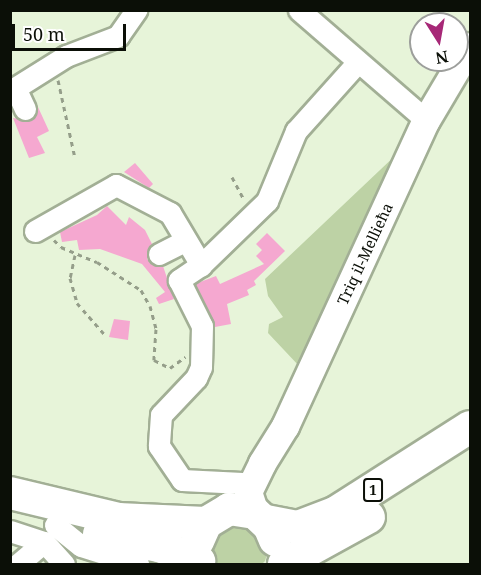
<!DOCTYPE html>
<meta charset="utf-8">
<style>
body{margin:0}
#map{position:relative;width:481px;height:575px;overflow:hidden;background:#e7f4d9;font-family:"Noto Serif",serif}
div>[style]{position:absolute}
[style*='--x']{left:calc(var(--x)*1px);top:calc(var(--y)*1px);width:calc(var(--w)*1px);rotate:calc(var(--a)*1deg)}
.green>*{inset:0;background:#bdd2a5}
.building>*{inset:0;background:#f5a8d0}
.path>*{height:3px;margin-top:-1.5px;transform-origin:0;background:repeating-linear-gradient(90deg,#959e8a 0 4.5px,transparent 0 9px)}
.roads{filter:drop-shadow(2px 0 #a2af95) drop-shadow(-2px 0 #a2af95) drop-shadow(0 2px #a2af95) drop-shadow(0 -2px #a2af95)}
.minor>*{height:21px;margin:-10.5px;padding:0 10.5px;transform-origin:10.5px;border-radius:10.5px;background:#fff}
.major>*{height:27px;margin:-13.5px;padding:0 13.5px;transform-origin:13.5px;border-radius:13.5px;background:#fff}
.highway>*{height:32px;margin:-16px;padding:0 16px;transform-origin:16px;border-radius:16px;background:#fff}
span{translate:-50% -50%;white-space:nowrap;text-align:center;line-height:1.15;-webkit-text-stroke:5px #fff;paint-order:stroke}
.shield-label span{padding:2px 4px;background:#fff;border:2px solid;border-radius:4px;-webkit-text-stroke-width:0}
.shield-label{font-size:14px;color:#0b0f07;font-weight:700}
.street-label{font-size:15px;color:#0b0f07}
.frame{position:absolute;inset:0;border:12px solid #0b0f07;pointer-events:none}
.north{position:absolute;left:409px;top:12px;width:60px;height:60px;box-sizing:border-box;background:#fff;border:2px solid #9d9f9c;border-radius:50%;rotate:169deg;font-size:16px;font-weight:700;line-height:24px;text-align:center;color:#0b0f07}
.north::after{content:'';display:block;margin:auto;width:21px;height:27px;background:#a72877;clip-path:polygon(50% 0,100% 100%,50% 72%,0 100%)}
.scale{position:absolute;left:12px;top:24px;width:114px;height:27px;box-sizing:border-box;border:3px solid #0b0f07;border-top:0;padding-left:8px;font-size:18px;line-height:21px;white-space:nowrap;color:#0b0f07;-webkit-text-stroke:4px #fff;paint-order:stroke}
</style>
<div id="map">
<div class="green">
<i style="clip-path:polygon(399px 152px,309px 351px,302px 355px,300px 367px,268px 333px,269px 324px,283px 317px,268px 296px,265px 279px)"></i>
<i style="clip-path:polygon(249px 518px,268px 551px,265px 561px,262px 564px,215px 564px,209px 539px,213px 530px)"></i>
</div>
<div class="building">
<i style="clip-path:polygon(38px 107px,49px 131px,37px 137px,45px 153px,29px 158px,13px 118px,30px 121px)"></i>
<i style="clip-path:polygon(135px 163px,153px 184px,149px 188px,124px 172px)"></i>
<i style="clip-path:polygon(107px 206px,126px 225px,129px 217px,145px 230px,152px 244px,147px 259px,153px 265px,163px 266px,174px 299px,159px 304px,156px 298px,165px 292px,142px 264px,100px 249px,79px 250px,77px 240px,62px 242px,60px 232px,97px 215px)"></i>
<i style="clip-path:polygon(267px 233px,285px 251px,254px 281px,256px 285px,247px 290px,249px 295px,227px 304px,231px 324px,215px 327px,195px 284px,216px 276px,220px 284px,264px 264px,256px 256px,262px 250px,256px 244px)"></i>
<i style="clip-path:polygon(114px 319px,130px 321px,128px 340px,109px 337px)"></i>
</div>
<div class="path">
<i style="--x:58;--y:80;--w:80;--a:77.7"></i>
<i style="--x:232;--y:177;--w:26;--a:62"></i>
<i style="--x:54;--y:240;--w:10;--a:45"></i>
<i style="--x:61;--y:247;--w:39;--a:23"></i>
<i style="--x:97;--y:262;--w:52;--a:32.5"></i>
<i style="--x:141;--y:290;--w:18;--a:61"></i>
<i style="--x:150;--y:306;--w:24;--a:75"></i>
<i style="--x:156;--y:329;--w:31;--a:94"></i>
<i style="--x:154;--y:360;--w:18;--a:27"></i>
<i style="--x:170;--y:368;--w:19;--a:-36"></i>
<i style="--x:75;--y:255;--w:24;--a:102"></i>
<i style="--x:70;--y:278;--w:26;--a:74"></i>
<i style="--x:77;--y:303;--w:43;--a:48.8"></i>
</div>
<div class="roads">
<div class="minor">
<i style="--x:299;--y:10;--w:168;--a:40.9"></i>
<i style="--x:25;--y:109;--w:23;--a:-115"></i>
<i style="--x:15;--y:88;--w:60;--a:-32.1"></i>
<i style="--x:66;--y:56;--w:56;--a:-21"></i>
<i style="--x:118;--y:36;--w:32;--a:-55"></i>
<i style="--x:35;--y:231;--w:93;--a:-29.6"></i>
<i style="--x:116;--y:185;--w:61;--a:27.4"></i>
<i style="--x:170;--y:213;--w:61;--a:59.2"></i>
<i style="--x:201;--y:265;--w:92;--a:-44.1"></i>
<i style="--x:267;--y:201;--w:76;--a:-67.5"></i>
<i style="--x:296;--y:131;--w:91;--a:-48.1"></i>
<i style="--x:159;--y:254;--w:29;--a:-27"></i>
<i style="--x:201;--y:265;--w:27;--a:146"></i>
<i style="--x:179;--y:280;--w:51;--a:63.4"></i>
<i style="--x:202;--y:326;--w:41;--a:91.4"></i>
<i style="--x:201;--y:367;--w:12;--a:114"></i>
<i style="--x:196;--y:378;--w:51;--a:133.4"></i>
<i style="--x:161;--y:415;--w:31;--a:94"></i>
<i style="--x:159;--y:446;--w:41;--a:55.9"></i>
<i style="--x:182;--y:480;--w:60;--a:2.9"></i>
<i style="--x:55;--y:525;--w:33;--a:39"></i>
<i style="--x:81;--y:546;--w:60;--a:17.5"></i>
<i style="--x:10;--y:531;--w:36;--a:18"></i>
<i style="--x:44;--y:542;--w:30;--a:48"></i>
<i style="--x:18;--y:564;--w:34;--a:-40"></i>
</div>
<div class="major">
<i style="--x:255;--y:513;--w:22;--a:-108"></i>
<i style="--x:248;--y:492;--w:32;--a:-64"></i>
<i style="--x:262;--y:463;--w:44;--a:-58.1"></i>
<i style="--x:285;--y:426;--w:337;--a:-65.3"></i>
<i style="--x:426;--y:120;--w:86;--a:-59.3"></i>
</div>
<div class="highway">
<i style="--x:10;--y:493;--w:111;--a:13.5"></i>
<i style="--x:118;--y:519;--w:88;--a:2.6"></i>
<i style="--x:266;--y:521;--w:33;--a:11"></i>
<i style="--x:298;--y:527;--w:40;--a:-21"></i>
<i style="--x:335;--y:513;--w:160;--a:-32.5"></i>
<i style="--x:99;--y:534;--w:61;--a:11.3"></i>
<i style="--x:159;--y:546;--w:43;--a:20.6"></i>
<i style="--x:198;--y:541;--w:20;--a:-66"></i>
<i style="--x:206;--y:523;--w:27;--a:-31"></i>
<i style="--x:229;--y:509;--w:26;--a:9"></i>
<i style="--x:255;--y:513;--w:19;--a:43"></i>
<i style="--x:269;--y:526;--w:15;--a:67"></i>
<i style="--x:284;--y:564;--w:97;--a:-28.9"></i>
</div>
</div>
<div class="shield-label">
<span style="left:373px;top:490px">1</span>
</div>
<div class="street-label">
<span style="left:365px;top:254px;rotate:-65deg">Triq il-Mellieħa</span>
</div>
<div class="frame"></div>
<div class="north">N</div>
<div class="scale">50 m</div>
</div>
